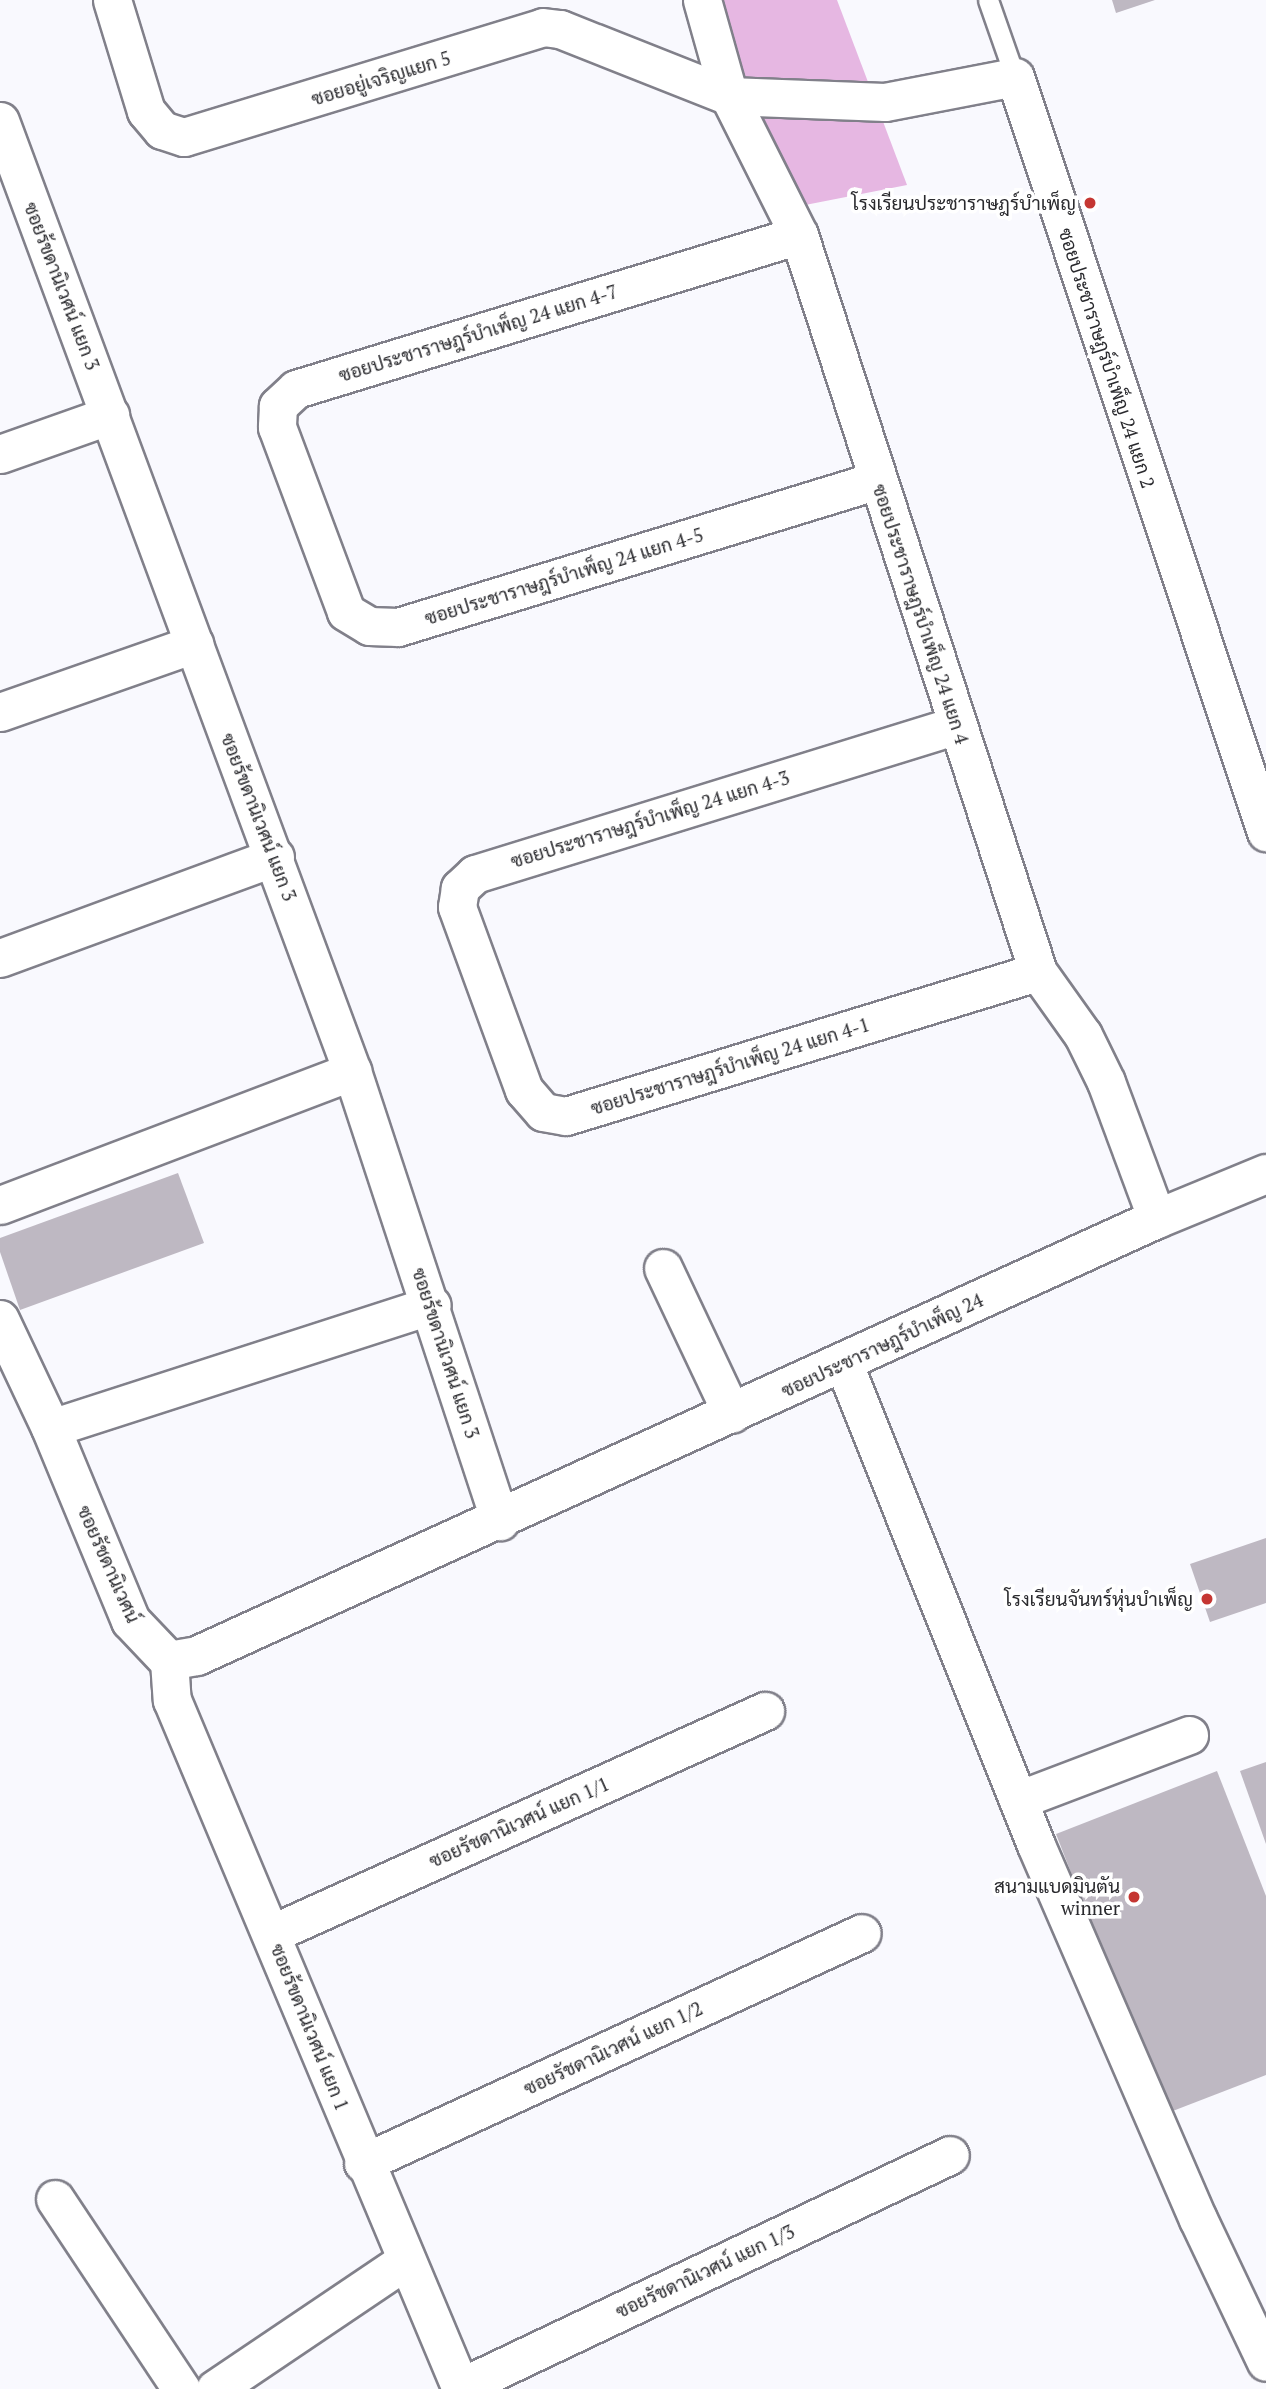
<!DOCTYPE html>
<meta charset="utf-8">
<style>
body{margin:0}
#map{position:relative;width:1266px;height:2389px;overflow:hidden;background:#f9f9fe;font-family:"PT Serif",Sarabun,serif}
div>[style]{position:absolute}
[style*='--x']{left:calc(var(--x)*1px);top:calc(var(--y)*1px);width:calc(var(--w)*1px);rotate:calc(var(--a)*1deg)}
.green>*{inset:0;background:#e6b7e2}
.building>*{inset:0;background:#beb8c2}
.roads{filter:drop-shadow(2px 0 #81808a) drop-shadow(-2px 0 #81808a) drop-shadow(0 2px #81808a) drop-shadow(0 -2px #81808a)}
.service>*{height:19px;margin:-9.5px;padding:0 9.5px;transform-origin:9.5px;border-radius:9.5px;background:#fff}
.minor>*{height:37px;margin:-18.5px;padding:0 18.5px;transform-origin:18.5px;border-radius:18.5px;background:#fff}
.tertiary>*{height:38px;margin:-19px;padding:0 19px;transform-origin:19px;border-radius:19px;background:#fff}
.dots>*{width:19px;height:19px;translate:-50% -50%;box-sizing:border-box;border:4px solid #fff;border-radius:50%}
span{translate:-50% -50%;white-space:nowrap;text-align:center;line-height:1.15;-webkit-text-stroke:7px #fff;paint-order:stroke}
.street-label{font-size:19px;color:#2a2a2e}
.poi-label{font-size:19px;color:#2a2a2e}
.right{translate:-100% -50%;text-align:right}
</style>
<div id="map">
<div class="green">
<i style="clip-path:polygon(711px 0,837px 0,907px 185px,795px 207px)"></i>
</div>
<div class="building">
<i style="clip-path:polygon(1112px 0,1155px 0,1116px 13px)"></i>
<i style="clip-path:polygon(178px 1173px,204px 1243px,20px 1310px,0 1252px,0 1238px)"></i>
<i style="clip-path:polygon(1266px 1538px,1266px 1603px,1210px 1622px,1190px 1564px)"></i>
<i style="clip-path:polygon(1266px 1762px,1266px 1844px,1240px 1771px)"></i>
<i style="clip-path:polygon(1217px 1771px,1266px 1896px,1266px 2075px,1165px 2114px,1056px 1834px)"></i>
</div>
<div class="roads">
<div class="service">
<i style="--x:988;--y:0;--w:82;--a:70.7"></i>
</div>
<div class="minor">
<i style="--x:112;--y:0;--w:116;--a:73"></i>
<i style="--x:146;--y:111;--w:25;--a:50"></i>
<i style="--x:162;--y:130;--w:23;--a:18"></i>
<i style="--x:184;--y:137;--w:375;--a:-17"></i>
<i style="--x:543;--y:27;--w:17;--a:7"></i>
<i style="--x:560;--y:29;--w:182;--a:21.6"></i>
<i style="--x:729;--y:96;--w:156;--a:2.2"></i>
<i style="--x:885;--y:102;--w:132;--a:-10.9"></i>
<i style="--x:1015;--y:77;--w:796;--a:71.61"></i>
<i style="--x:702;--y:0;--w:100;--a:74.3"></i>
<i style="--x:729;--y:96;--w:156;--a:63.3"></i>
<i style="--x:799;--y:235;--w:775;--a:72.03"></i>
<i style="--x:1038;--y:972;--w:77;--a:54.5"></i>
<i style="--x:1083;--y:1035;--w:52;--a:63.9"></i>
<i style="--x:1106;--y:1082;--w:146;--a:69.6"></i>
<i style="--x:0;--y:121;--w:1013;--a:69.67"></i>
<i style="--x:352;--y:1071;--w:474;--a:71.8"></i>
<i style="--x:799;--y:235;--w:526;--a:162.98"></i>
<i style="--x:296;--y:389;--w:25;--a:137"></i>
<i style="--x:278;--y:406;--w:21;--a:93"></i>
<i style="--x:277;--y:427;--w:197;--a:69.5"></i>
<i style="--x:346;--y:612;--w:27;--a:31"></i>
<i style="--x:369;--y:626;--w:29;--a:2"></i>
<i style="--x:398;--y:627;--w:502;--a:-17.03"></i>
<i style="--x:0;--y:454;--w:117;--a:-19.5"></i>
<i style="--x:0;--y:712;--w:206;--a:-19.3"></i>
<i style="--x:957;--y:725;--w:505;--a:162.82"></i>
<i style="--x:475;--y:874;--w:21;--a:137"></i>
<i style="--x:460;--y:888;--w:19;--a:99"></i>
<i style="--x:457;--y:907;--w:195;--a:69.9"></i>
<i style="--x:524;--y:1090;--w:29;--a:49"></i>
<i style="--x:543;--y:1112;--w:23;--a:10"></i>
<i style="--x:566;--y:1116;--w:493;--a:-17"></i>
<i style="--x:0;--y:958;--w:293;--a:-20.2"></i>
<i style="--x:0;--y:1205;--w:377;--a:-20.8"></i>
<i style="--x:663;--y:1268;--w:161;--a:64.7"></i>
<i style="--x:843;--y:1362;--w:520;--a:68.22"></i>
<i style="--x:1036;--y:1845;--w:408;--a:66.6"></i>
<i style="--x:1198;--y:2219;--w:158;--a:64.6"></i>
<i style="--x:51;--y:1428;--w:400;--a:-17.9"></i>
<i style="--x:169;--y:1661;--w:39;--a:86"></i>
<i style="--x:172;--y:1700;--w:747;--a:67.24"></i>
<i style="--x:1018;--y:1800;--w:183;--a:-20.8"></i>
<i style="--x:273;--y:1933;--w:540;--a:-24.29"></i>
<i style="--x:363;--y:2163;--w:549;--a:-24.75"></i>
<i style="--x:55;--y:2199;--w:228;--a:56.4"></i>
<i style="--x:461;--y:2387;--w:541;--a:-25.38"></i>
<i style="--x:215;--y:2389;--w:229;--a:-34"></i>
</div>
<div class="tertiary">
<i style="--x:0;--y:1320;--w:119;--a:64.7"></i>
<i style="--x:51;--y:1428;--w:209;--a:67.5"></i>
<i style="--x:131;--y:1621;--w:55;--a:46.5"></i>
<i style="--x:169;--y:1661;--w:28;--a:-10"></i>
<i style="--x:197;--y:1656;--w:1055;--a:-24.48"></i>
<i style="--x:1157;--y:1219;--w:118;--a:-22.4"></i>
</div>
</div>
<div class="dots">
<i style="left:1090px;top:203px;background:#c53632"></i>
<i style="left:1207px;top:1599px;background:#c53632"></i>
<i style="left:1134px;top:1897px;background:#c53632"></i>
</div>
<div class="street-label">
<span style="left:381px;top:78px;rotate:-17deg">ซอยอยู่เจริญแยก 5</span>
<span style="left:62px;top:286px;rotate:69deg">ซอยร้ขดานิเวศน์ แยก 3</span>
<span style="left:478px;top:333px;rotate:-17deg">ซอยประชาราษฎร์บำเพ็ญ 24 แยก 4-7</span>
<span style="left:1107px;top:358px;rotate:72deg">ซอยประชาราษฎร์บำเพ็ญ 24 แยก 2</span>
<span style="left:564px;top:576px;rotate:-17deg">ซอยประชาราษฎร์บำเพ็ญ 24 แยก 4-5</span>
<span style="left:921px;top:614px;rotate:72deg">ซอยประชาราษฎร์บำเพ็ญ 24 แยก 4</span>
<span style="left:259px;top:817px;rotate:69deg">ซอยร้ขดานิเวศน์ แยก 3</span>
<span style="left:650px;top:819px;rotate:-17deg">ซอยประชาราษฎร์บำเพ็ญ 24 แยก 4-3</span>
<span style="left:730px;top:1066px;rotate:-17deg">ซอยประชาราษฎร์บำเพ็ญ 24 แยก 4-1</span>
<span style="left:882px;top:1345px;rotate:-25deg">ซอยประชาราษฎร์บำเพ็ญ 24</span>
<span style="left:446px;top:1353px;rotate:72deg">ซอยร้ขดานิเวศน์ แยก 3</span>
<span style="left:109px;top:1564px;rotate:66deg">ซอยรัชดานิเวศน์</span>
<span style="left:519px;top:1822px;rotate:-24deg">ซอยรัชดานิเวศน์ แยก 1/1</span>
<span style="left:310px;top:2027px;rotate:68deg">ซอยร้ขดานิเวศน์ แยก 1</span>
<span style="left:613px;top:2048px;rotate:-25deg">ซอยรัชดานิเวศน์ แยก 1/2</span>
<span style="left:705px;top:2271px;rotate:-25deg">ซอยรัชดานิเวศน์ แยก 1/3</span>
</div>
<div class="poi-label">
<span class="right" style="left:1076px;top:203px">โรงเรียนประชาราษฎร์บำเพ็ญ</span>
<span class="right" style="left:1193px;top:1599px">โรงเรียนจันทร์หุ่นบำเพ็ญ</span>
<span class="right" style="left:1120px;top:1897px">สนามแบดมินตัน<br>winner</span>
</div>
</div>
